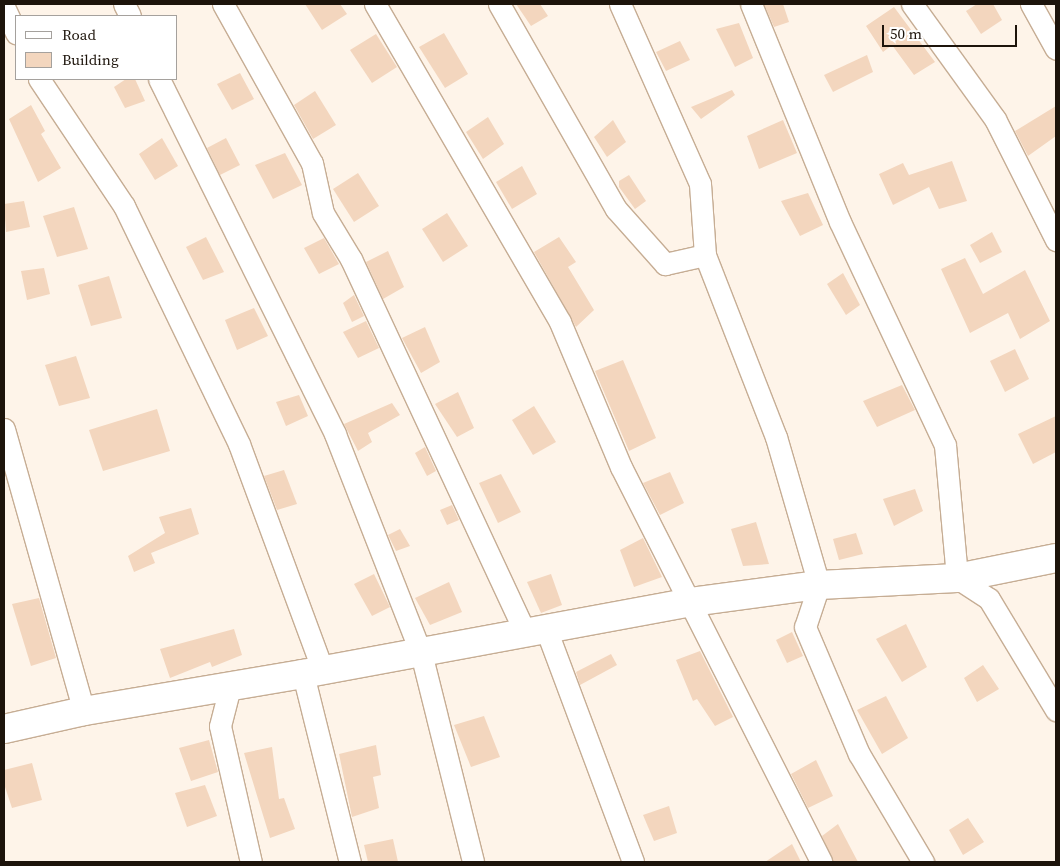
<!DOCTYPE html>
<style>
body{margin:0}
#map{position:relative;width:1060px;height:866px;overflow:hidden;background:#fef4e9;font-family:"Source Serif 4",serif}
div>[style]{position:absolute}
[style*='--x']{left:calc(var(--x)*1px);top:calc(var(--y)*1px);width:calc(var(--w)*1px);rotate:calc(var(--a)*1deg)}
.building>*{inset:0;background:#f3d6be}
.roads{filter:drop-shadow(1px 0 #c6ad94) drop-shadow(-1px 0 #c6ad94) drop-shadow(0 1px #c6ad94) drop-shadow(0 -1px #c6ad94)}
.street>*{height:21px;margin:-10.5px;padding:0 10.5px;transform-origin:10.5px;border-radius:10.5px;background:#fff}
.secondary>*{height:28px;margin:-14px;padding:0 14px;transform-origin:14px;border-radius:14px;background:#fff}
span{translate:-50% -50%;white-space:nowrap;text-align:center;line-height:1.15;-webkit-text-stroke:4.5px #fff;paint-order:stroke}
.frame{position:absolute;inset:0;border:5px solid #1d140b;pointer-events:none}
.legend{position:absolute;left:15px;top:15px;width:162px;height:65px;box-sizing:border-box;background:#fff;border:1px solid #a5a19d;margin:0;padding:6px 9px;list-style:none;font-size:15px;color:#1d140b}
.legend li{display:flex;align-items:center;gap:10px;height:25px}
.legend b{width:25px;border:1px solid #a5a19d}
.scale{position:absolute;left:882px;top:25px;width:135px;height:22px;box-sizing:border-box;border:2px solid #1d140b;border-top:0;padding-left:6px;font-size:15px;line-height:18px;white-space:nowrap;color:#1d140b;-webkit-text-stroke:4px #fff;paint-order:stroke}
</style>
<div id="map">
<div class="building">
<i style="clip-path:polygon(305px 4px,340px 4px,347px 14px,322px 30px)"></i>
<i style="clip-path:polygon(516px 4px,540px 4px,548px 16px,531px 26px)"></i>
<i style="clip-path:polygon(764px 4px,783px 4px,789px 22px,774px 27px)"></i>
<i style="clip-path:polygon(977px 4px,993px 4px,1002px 20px,981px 34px,966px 11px)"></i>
<i style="clip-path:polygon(894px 7px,935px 62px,914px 75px,892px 45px,883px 52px,866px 26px)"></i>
<i style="clip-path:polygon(739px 23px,753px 58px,735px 67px,716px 29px)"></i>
<i style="clip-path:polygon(444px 33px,468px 74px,445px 88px,419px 47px)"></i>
<i style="clip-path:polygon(376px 34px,397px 67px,372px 83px,350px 50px)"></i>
<i style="clip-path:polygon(680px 41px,690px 60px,666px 71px,656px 52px)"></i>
<i style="clip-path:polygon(867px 55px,873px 72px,833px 92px,824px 75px)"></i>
<i style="clip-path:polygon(240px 73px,254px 99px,232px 110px,217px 84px)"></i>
<i style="clip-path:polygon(126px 79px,135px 79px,145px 101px,125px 108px,114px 87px)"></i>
<i style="clip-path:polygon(732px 90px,735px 95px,701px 119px,691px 107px)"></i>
<i style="clip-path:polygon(315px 91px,336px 125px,313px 139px,294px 105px)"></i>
<i style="clip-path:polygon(31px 105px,45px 131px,41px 134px,61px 168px,38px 182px,9px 119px)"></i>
<i style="clip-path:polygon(1056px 106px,1056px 136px,1028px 156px,1015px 131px)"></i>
<i style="clip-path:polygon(488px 117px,504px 144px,483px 159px,466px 132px)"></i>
<i style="clip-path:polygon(613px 120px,626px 142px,607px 157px,594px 137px)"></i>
<i style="clip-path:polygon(783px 120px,797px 153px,759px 169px,747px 136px)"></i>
<i style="clip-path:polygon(162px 138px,178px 166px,155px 180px,139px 154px)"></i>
<i style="clip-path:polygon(226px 138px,240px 165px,220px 175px,207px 148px)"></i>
<i style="clip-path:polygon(285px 153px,302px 185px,273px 199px,255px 165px)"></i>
<i style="clip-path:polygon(952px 161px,967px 201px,939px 209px,929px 187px,893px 205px,879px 174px,903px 163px,909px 175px)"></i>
<i style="clip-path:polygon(522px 166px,537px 194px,512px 209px,496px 182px)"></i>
<i style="clip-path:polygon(358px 173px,379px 206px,354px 222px,333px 189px)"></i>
<i style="clip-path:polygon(629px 175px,646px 201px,635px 209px,619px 187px,619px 181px)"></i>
<i style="clip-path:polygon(808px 193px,823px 225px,800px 236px,781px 201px)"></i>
<i style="clip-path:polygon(24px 201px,30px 227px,6px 232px,4px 204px)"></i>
<i style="clip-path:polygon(74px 207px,88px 249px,57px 257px,43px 216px)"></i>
<i style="clip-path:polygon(447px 213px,468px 246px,443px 262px,422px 229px)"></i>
<i style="clip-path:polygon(992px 232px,1002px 252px,980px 263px,970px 245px)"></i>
<i style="clip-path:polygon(206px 237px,224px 272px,203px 280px,186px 247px)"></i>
<i style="clip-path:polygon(559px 237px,576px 262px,568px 267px,594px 310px,576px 327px,534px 252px)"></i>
<i style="clip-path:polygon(324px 238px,339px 264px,319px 274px,304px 248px)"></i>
<i style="clip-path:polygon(388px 251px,404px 287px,383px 299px,366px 262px)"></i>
<i style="clip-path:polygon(965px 258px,983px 294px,1025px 270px,1050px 321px,1020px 339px,1008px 313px,970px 333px,941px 269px)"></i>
<i style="clip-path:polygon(44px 268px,50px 294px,27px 300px,21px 271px)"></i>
<i style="clip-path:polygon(843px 273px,860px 305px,846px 315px,827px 284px)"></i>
<i style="clip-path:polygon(109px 276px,122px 318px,91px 326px,78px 285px)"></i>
<i style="clip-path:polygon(354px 295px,364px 316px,352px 322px,343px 303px)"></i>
<i style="clip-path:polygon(254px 308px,268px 336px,237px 350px,225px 320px)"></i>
<i style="clip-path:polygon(366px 321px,379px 348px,358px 358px,343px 332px)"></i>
<i style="clip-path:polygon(425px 327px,440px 362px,421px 373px,402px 338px)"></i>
<i style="clip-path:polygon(1015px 349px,1029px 379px,1005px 392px,990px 361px)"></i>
<i style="clip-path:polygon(76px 356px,90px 398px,59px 406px,45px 365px)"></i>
<i style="clip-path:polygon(623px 360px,656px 438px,629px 451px,595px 371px)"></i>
<i style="clip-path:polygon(902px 385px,915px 410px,877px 427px,863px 401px)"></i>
<i style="clip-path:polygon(458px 392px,474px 428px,457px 437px,435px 404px)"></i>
<i style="clip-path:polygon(299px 395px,308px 416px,286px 426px,276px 402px)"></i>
<i style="clip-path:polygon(392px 403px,400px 415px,368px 433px,372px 442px,358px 451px,344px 424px)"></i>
<i style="clip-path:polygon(534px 406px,556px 442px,533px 455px,512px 420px)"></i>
<i style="clip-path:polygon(157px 409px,170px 451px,103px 471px,89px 430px)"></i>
<i style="clip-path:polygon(1056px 416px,1056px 452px,1033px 464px,1018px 434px)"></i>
<i style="clip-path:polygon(425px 447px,436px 471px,427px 476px,415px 453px)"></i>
<i style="clip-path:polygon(284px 470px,297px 504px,277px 510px,264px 476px)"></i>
<i style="clip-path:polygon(670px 472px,684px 503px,660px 515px,643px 483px)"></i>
<i style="clip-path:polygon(501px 474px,521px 512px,498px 523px,479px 483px)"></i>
<i style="clip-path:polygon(915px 489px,923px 511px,894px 526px,883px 499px)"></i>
<i style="clip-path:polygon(452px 505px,459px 520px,447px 525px,440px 510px)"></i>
<i style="clip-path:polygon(191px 508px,199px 534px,151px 553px,155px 563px,134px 572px,128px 556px,165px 533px,159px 517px)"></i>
<i style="clip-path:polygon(756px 522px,769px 564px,743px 566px,731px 529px)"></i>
<i style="clip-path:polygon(400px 529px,410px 546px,396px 551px,388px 535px)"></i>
<i style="clip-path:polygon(856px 533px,863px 554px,839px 560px,833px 539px)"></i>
<i style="clip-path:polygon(643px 538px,662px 577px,634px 587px,620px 550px)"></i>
<i style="clip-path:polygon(374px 574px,390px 607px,372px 616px,354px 584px)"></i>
<i style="clip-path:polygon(551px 574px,562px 605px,541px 613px,527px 582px)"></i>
<i style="clip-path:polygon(449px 582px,462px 612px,430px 625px,415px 598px)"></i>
<i style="clip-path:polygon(39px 598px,56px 658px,31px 666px,12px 604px)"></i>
<i style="clip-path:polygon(906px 624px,927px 667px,902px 682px,876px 639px)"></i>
<i style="clip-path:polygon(234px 629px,242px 655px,212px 667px,210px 662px,170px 678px,160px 649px)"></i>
<i style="clip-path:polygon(792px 632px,803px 656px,787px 663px,776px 640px)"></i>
<i style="clip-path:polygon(700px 651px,733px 717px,715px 726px,697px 699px,693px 701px,676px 660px)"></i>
<i style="clip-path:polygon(611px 654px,617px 665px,580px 685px,576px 672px)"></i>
<i style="clip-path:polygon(983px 665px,999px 689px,977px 702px,964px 678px)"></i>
<i style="clip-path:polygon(886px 696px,908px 738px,882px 754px,857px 710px)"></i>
<i style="clip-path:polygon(484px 716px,500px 757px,471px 767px,454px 725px)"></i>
<i style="clip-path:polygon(209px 740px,218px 772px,191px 781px,179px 748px)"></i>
<i style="clip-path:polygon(376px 745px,381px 775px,373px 777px,379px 808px,352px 817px,339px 754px)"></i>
<i style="clip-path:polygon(272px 747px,279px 799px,284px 798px,295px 829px,270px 838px,244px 753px)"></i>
<i style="clip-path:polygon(816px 760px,833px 796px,808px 808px,791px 774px)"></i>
<i style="clip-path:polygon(32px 763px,42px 800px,12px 808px,4px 784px,4px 770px)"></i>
<i style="clip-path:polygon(205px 785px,217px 816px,187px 827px,175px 793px)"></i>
<i style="clip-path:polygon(669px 806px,677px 833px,654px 841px,643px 815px)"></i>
<i style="clip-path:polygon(968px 818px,984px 842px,963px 855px,949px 830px)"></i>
<i style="clip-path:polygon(838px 824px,858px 862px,833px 862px,822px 836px)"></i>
<i style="clip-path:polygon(393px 839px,398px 862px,368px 862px,364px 845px)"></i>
<i style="clip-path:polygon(792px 844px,801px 862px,765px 862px)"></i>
</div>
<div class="roads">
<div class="street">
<i style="--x:124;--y:4;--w:13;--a:63"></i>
<i style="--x:223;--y:4;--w:182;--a:60.8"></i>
<i style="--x:312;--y:163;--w:51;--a:77.6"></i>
<i style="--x:323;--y:213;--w:54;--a:58.7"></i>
<i style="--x:351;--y:259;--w:414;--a:65"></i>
<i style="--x:375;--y:4;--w:368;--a:59.8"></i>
<i style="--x:560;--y:322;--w:157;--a:67.2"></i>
<i style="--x:621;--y:467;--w:443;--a:63.1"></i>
<i style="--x:499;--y:4;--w:236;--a:60.3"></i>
<i style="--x:616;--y:209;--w:74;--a:48.3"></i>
<i style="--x:665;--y:264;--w:41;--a:-12.7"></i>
<i style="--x:620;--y:4;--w:197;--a:66"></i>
<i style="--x:700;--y:184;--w:71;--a:86"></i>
<i style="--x:705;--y:255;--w:195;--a:68.7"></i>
<i style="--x:776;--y:437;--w:154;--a:73.8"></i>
<i style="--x:819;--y:585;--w:44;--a:108.4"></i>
<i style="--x:805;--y:627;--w:138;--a:67"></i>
<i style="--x:859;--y:754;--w:126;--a:59.3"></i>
<i style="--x:751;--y:4;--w:235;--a:67.8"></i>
<i style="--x:840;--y:222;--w:246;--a:64.8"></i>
<i style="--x:945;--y:445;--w:134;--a:84.8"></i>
<i style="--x:957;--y:578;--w:38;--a:33"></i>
<i style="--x:989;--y:599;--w:130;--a:58.9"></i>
<i style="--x:912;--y:4;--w:142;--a:54.2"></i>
<i style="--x:995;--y:119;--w:136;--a:63.2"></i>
<i style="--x:1031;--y:4;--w:51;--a:60.9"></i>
<i style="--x:4;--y:7;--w:29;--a:65"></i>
<i style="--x:39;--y:79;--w:153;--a:56.2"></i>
<i style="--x:124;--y:206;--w:264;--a:64.2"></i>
<i style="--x:239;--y:444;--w:242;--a:69.7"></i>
<i style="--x:159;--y:79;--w:396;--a:63.6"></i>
<i style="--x:335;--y:434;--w:235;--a:68.6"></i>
<i style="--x:421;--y:653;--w:215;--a:76"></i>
<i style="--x:4;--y:429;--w:293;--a:74.2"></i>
<i style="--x:546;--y:629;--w:249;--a:69.5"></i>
<i style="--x:303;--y:674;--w:194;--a:76"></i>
<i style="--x:230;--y:687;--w:40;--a:104.4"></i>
<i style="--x:220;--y:726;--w:139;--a:77.2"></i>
</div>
<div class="secondary">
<i style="--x:4;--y:729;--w:82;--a:-12.7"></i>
<i style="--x:84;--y:711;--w:222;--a:-9.6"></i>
<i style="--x:303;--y:674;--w:395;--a:-10.5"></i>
<i style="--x:691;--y:602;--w:129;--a:-7.6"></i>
<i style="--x:819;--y:585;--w:138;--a:-2.9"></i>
<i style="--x:957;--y:578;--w:101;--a:-11.4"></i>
</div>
</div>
<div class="frame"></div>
<ul class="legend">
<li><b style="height:6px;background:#fff"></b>Road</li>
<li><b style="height:14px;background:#f3d6be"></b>Building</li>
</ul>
<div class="scale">50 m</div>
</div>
